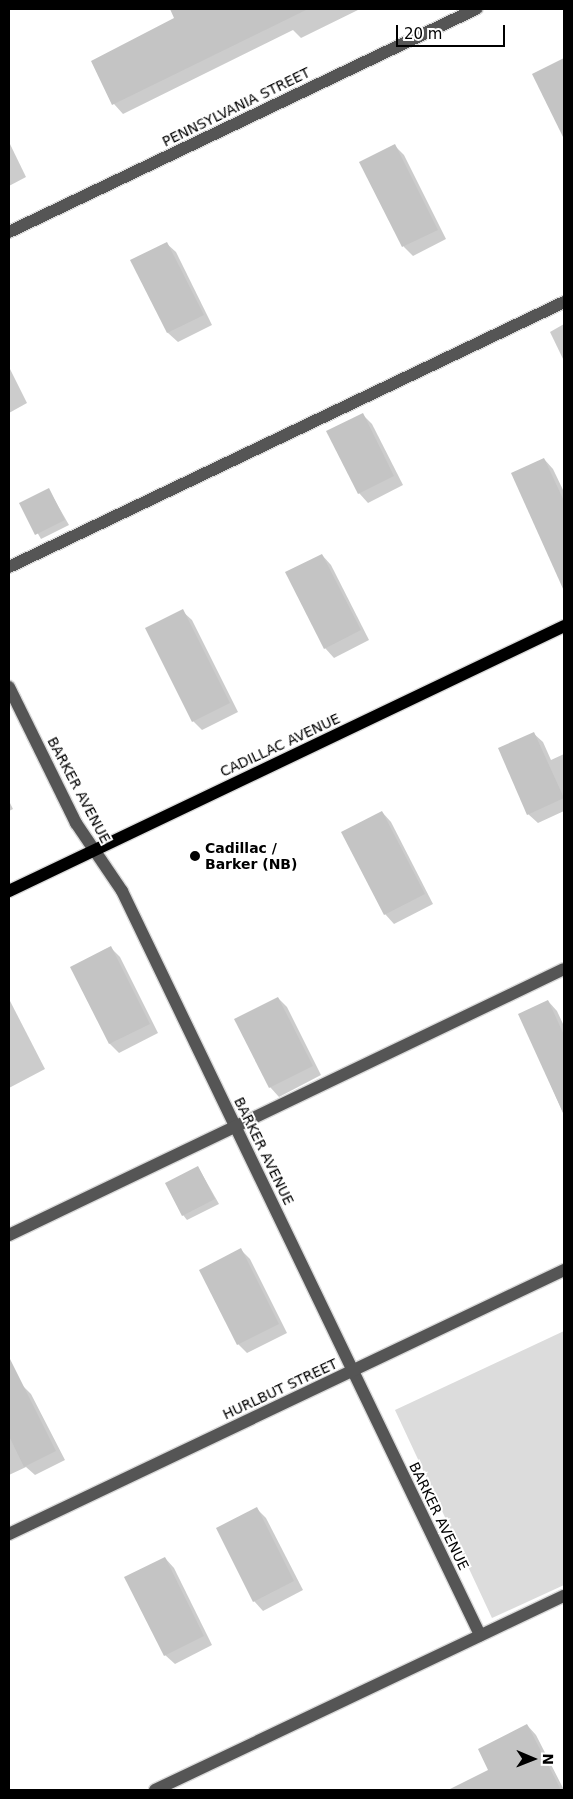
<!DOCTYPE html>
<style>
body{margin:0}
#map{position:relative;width:573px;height:1799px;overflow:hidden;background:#fff;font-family:"DejaVu Sans",sans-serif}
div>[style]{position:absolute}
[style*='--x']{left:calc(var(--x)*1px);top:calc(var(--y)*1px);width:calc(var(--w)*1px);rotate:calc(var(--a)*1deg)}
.green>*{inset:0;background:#dcdcdc}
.shadow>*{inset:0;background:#0003}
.building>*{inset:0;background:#c4c4c4}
.roads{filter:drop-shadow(1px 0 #dbdbdb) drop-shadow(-1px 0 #dbdbdb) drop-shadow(0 1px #dbdbdb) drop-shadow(0 -1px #dbdbdb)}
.minor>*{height:12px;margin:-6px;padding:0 6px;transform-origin:6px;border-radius:6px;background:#555}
.major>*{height:12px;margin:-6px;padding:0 6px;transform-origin:6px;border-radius:6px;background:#000}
.dots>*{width:14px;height:14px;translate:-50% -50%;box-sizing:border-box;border:2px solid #fff;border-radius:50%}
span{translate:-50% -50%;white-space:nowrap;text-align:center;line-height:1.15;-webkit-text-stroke:4px #fff;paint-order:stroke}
.street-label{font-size:14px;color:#000}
.poi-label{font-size:14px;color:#000;font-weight:700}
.left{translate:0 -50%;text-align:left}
.frame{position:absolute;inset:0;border:10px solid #000;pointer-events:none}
.north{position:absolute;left:508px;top:1734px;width:50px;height:50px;-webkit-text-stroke:4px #fff;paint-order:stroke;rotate:91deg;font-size:14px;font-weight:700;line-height:20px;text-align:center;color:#000}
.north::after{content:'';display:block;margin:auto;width:18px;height:22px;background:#000;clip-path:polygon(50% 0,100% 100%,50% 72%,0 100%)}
.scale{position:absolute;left:396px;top:25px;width:109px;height:22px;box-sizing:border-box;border:2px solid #000;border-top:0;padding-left:6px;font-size:15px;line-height:18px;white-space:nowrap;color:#000;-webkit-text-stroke:4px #fff;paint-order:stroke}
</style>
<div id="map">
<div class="green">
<i style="clip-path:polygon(564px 1331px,564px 1585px,492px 1618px,395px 1410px)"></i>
</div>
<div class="shadow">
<i style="clip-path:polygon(171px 9px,360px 9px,301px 38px,293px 30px,123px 114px,114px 104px,92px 62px,176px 19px)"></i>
<i style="clip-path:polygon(564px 59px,564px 136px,533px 74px)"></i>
<i style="clip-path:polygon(9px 142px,26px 177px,9px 186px)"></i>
<i style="clip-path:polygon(394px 145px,404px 155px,446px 239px,413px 256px,404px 247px,361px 162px)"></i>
<i style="clip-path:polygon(166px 243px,176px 252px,212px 325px,178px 342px,168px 333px,132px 261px)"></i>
<i style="clip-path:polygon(564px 324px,564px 361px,550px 332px)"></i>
<i style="clip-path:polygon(9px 367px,27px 403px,9px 413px)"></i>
<i style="clip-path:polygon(362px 414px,372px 424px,403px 485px,368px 503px,359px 493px)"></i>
<i style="clip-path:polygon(544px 459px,553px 469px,564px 492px,564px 554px,556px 558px)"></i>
<i style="clip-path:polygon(49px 490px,69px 525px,41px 539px,21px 504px)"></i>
<i style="clip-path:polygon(322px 555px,331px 565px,369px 640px,334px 658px,325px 648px)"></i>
<i style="clip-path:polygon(182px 611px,192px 620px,238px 712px,202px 730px,193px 721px)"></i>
<i style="clip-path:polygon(533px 733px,543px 742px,551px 760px,564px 754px,564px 811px,538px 823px,528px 814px)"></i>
<i style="clip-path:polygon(9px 801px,13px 809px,9px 811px)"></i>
<i style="clip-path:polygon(382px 812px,391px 822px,433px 904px,394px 924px,385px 914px)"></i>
<i style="clip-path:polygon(110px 947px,120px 957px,158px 1033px,119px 1053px,110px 1044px,72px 967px)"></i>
<i style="clip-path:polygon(278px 998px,287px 1007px,321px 1075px,279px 1097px,270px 1087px)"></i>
<i style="clip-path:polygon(9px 999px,45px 1069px,9px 1088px)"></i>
<i style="clip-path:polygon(548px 1001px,557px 1011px,564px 1026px,564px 1115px,520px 1014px)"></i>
<i style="clip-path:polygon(198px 1167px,219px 1204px,187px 1220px,183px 1215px)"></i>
<i style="clip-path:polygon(241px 1250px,250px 1259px,287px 1333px,247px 1353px,238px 1344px)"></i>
<i style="clip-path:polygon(22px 1385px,31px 1394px,65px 1460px,35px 1475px,26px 1467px,9px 1475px,9px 1391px)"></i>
<i style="clip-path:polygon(256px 1508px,266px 1518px,303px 1590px,263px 1611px,254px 1601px)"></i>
<i style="clip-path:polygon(165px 1558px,174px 1568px,212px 1645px,175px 1664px,165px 1655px)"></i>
<i style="clip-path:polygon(527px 1725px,536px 1735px,564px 1790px,451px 1790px,490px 1770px)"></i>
</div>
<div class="building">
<i style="clip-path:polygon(170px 9px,308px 9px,112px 105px,91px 61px,174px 18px)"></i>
<i style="clip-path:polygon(564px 58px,564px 139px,532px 74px)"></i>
<i style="clip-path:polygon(395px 144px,438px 230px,402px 247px,359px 162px)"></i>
<i style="clip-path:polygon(167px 242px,204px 315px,167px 333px,130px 260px)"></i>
<i style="clip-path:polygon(363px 413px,394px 476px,358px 494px,326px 431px)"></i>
<i style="clip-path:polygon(544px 458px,564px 501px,564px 591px,511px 473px)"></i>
<i style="clip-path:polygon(49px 488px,65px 520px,35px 535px,19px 503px)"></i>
<i style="clip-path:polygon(322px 554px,361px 630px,324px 649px,285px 572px)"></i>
<i style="clip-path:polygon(183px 609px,230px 703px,192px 722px,145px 628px)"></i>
<i style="clip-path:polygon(534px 732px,564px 798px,527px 815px,498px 748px)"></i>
<i style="clip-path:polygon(382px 811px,425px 894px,384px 915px,341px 832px)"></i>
<i style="clip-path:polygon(111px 946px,150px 1024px,109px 1044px,70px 967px)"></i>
<i style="clip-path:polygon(278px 997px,313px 1066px,269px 1088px,234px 1019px)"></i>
<i style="clip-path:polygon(548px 1000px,564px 1035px,564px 1115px,518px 1014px)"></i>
<i style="clip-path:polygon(198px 1166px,215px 1199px,182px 1216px,165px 1183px)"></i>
<i style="clip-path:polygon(241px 1248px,279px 1324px,237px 1345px,199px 1270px)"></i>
<i style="clip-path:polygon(9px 1357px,56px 1451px,24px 1467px,9px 1436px)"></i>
<i style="clip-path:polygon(257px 1507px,294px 1581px,253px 1602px,216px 1528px)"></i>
<i style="clip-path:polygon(165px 1557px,204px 1636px,164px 1656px,124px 1577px)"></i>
<i style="clip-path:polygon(527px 1724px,561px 1790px,448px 1790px,488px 1770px,478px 1749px)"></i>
</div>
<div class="roads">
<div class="minor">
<i style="--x:9;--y:232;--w:518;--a:-25.53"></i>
<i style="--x:9;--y:567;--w:615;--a:-25.52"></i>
<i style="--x:9;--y:687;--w:152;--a:63.8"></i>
<i style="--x:76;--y:823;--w:82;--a:55.9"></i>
<i style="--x:122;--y:891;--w:826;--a:64.3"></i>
<i style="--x:9;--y:1235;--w:615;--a:-25.61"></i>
<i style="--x:9;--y:1534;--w:615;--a:-25.44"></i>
<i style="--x:155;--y:1790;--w:453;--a:-25.4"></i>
</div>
<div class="major">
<i style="--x:9;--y:891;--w:615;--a:-25.52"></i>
</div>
</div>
<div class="dots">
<i style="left:195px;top:856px;background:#000"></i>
</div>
<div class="street-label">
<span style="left:236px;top:107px;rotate:-26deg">PENNSYLVANIA STREET</span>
<span style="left:280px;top:745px;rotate:-25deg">CADILLAC AVENUE</span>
<span style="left:79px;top:790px;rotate:62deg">BARKER AVENUE</span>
<span style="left:264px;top:1151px;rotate:64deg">BARKER AVENUE</span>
<span style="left:280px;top:1389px;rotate:-25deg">HURLBUT STREET</span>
<span style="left:439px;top:1516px;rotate:64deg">BARKER AVENUE</span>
</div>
<div class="poi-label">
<span class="left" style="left:205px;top:856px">Cadillac /<br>Barker (NB)</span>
</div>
<div class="frame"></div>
<div class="north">N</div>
<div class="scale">20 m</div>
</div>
